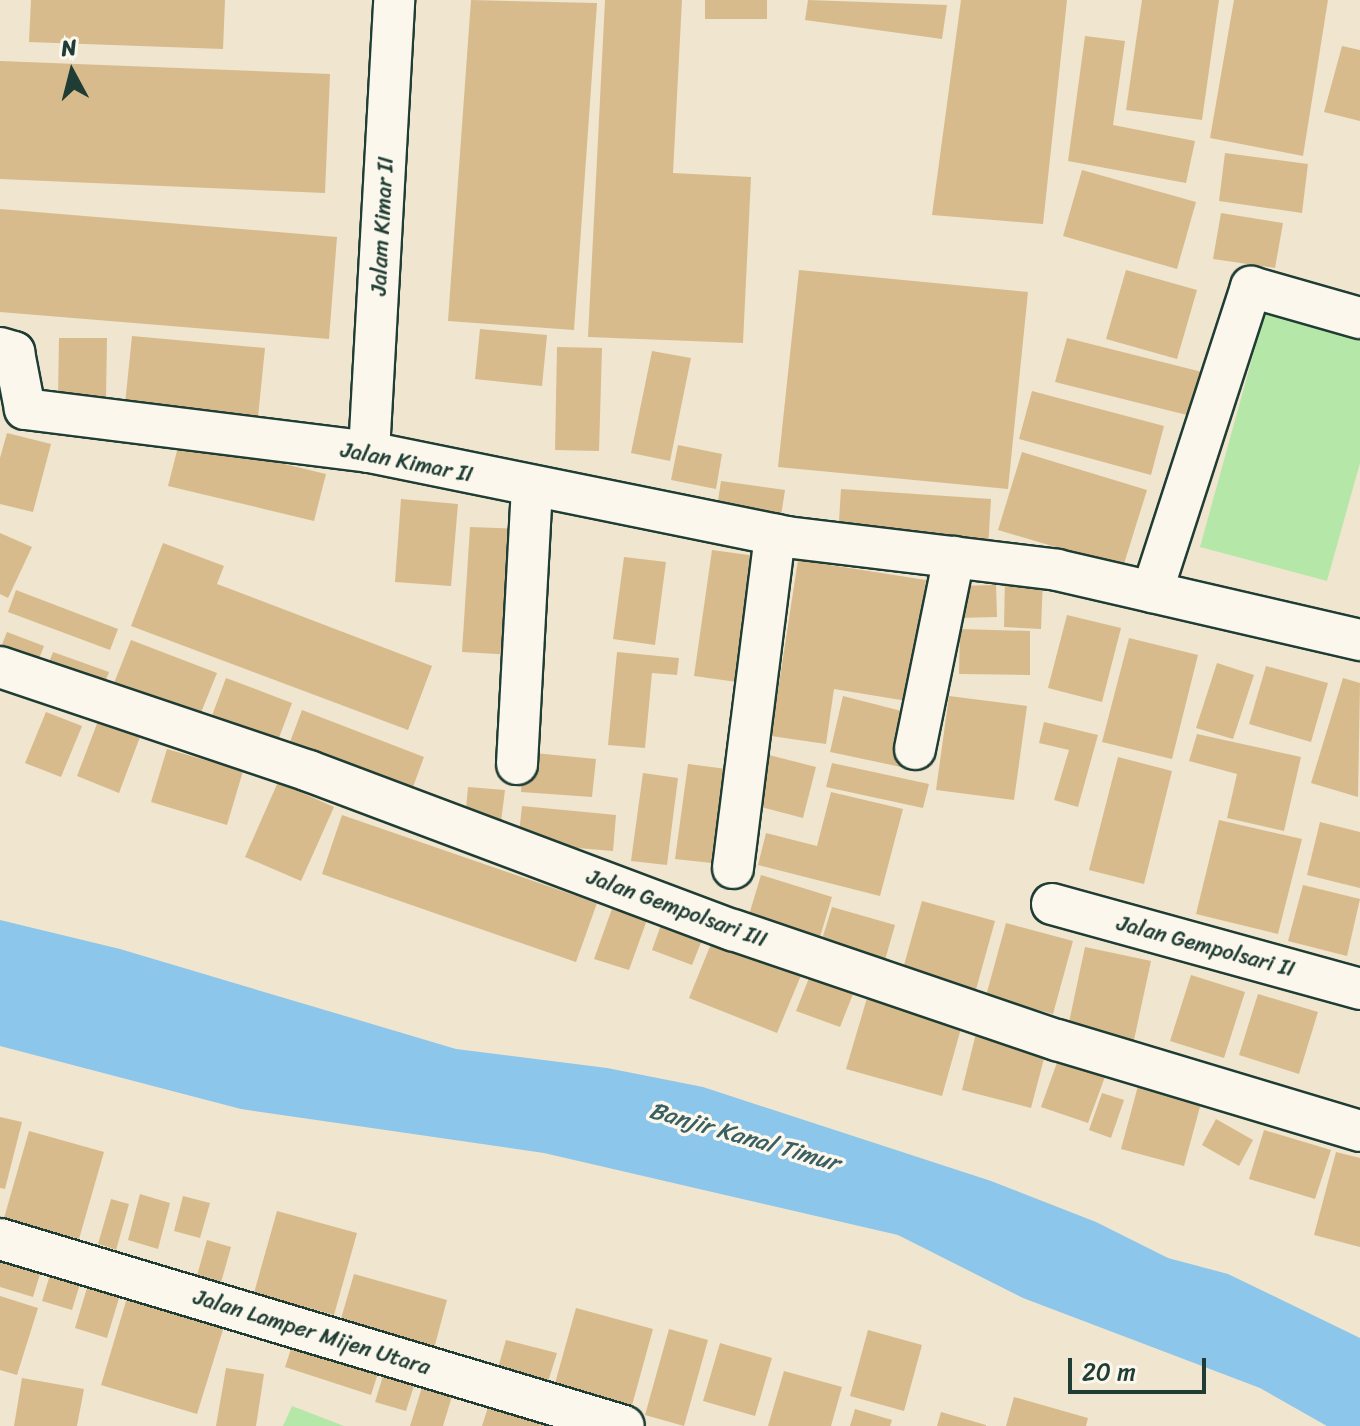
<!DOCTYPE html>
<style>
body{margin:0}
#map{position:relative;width:1360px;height:1426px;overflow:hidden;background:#f0e5cf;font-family:Sriracha,sans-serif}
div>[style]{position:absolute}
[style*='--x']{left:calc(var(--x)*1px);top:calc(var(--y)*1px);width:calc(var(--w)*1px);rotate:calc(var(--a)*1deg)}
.green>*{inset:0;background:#b5e8a8}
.water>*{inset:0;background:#8cc6eb}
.building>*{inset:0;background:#d7bb8c}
.roads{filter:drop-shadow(2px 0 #1f3d34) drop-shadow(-2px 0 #1f3d34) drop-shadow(0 2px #1f3d34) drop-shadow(0 -2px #1f3d34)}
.street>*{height:40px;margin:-20px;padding:0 20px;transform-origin:20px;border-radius:20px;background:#fbf7ec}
span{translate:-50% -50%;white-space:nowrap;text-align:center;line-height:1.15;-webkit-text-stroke:7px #fbf7ec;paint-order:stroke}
.street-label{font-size:22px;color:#1f3d34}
.water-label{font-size:24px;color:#3a5f62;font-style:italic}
.north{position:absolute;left:32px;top:32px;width:80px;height:80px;-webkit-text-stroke:6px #fbf7ec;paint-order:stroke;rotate:353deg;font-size:22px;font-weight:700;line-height:32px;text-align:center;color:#1f3d34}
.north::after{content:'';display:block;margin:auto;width:28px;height:36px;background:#1f3d34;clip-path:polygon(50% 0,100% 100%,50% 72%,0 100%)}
.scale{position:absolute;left:1068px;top:1358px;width:138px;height:36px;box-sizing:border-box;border:4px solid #1f3d34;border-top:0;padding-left:10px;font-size:24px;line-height:28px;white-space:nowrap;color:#1f3d34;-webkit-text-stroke:6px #fbf7ec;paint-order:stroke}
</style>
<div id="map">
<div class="green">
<i style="clip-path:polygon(1266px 308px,1360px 333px,1360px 463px,1327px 581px,1200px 547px)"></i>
<i style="clip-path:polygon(292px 1406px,344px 1426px,283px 1426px)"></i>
</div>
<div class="water">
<i style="clip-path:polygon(0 920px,120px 949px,456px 1049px,607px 1068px,703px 1087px,991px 1181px,1096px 1222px,1168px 1258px,1228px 1274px,1360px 1338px,1360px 1426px,1327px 1426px,1260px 1388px,1023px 1298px,898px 1235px,544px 1153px,241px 1109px,0 1046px)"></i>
</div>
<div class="building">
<i style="clip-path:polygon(31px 0,225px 0,223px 49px,29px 42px)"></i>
<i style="clip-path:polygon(471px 0,597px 3px,574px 330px,448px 321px)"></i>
<i style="clip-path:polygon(605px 0,682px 0,673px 173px,751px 177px,743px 343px,588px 337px)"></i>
<i style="clip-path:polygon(705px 0,767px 0,767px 19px,705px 19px)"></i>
<i style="clip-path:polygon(808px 0,947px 5px,942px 39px,805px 20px)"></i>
<i style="clip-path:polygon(961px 0,1067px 0,1043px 224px,932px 215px)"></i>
<i style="clip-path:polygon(1142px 0,1219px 0,1202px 120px,1126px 110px)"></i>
<i style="clip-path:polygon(1234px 0,1328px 0,1303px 156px,1210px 138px)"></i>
<i style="clip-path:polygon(1085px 36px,1125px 41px,1113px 125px,1195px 141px,1186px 183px,1068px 161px)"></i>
<i style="clip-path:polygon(1342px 46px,1360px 50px,1360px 121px,1324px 112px)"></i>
<i style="clip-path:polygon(0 61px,330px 74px,325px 193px,0 179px)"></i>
<i style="clip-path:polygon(1225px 153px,1308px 164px,1302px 213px,1219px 201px)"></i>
<i style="clip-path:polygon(1082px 170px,1196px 202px,1177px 269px,1063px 236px)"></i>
<i style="clip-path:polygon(0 209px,337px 237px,329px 339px,0 312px)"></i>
<i style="clip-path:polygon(1221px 213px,1283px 223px,1275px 268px,1213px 259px)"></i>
<i style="clip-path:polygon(799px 270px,1028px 292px,1008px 489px,778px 467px)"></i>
<i style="clip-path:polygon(1126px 270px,1197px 290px,1177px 359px,1106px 339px)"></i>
<i style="clip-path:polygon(480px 329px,547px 335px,542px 386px,475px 379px)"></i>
<i style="clip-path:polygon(132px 336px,265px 348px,258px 417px,125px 404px)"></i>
<i style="clip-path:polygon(59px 338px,107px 338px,106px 397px,58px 397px)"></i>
<i style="clip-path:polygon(1067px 338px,1202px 372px,1191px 416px,1055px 382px)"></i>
<i style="clip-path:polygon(557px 347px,602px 348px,599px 451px,555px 450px)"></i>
<i style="clip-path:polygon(652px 351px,691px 358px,670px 461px,631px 453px)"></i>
<i style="clip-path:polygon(1032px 391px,1164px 426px,1151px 475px,1019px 439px)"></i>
<i style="clip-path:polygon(7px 433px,51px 444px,33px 512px,0 504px,0 458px)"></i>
<i style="clip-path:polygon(180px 439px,326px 474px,314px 521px,168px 486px)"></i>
<i style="clip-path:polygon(678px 445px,722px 454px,716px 489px,671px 480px)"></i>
<i style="clip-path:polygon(1022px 452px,1147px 490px,1123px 567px,998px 530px)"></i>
<i style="clip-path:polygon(721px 481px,785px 490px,779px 529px,715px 521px)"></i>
<i style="clip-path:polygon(841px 489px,991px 499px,988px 548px,838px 537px)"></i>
<i style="clip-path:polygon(401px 499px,458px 504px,451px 586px,395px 582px)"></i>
<i style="clip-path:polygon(470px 527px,523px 529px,516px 655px,462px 652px)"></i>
<i style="clip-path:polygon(0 533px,32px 547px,8px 598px,0 594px)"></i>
<i style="clip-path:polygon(163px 543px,224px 566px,217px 584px,432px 666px,408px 730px,131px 626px)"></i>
<i style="clip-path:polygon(712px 550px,756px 556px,737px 682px,694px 676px)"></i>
<i style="clip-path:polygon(624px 557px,666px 562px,655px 645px,613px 639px)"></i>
<i style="clip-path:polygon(798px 560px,926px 580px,907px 701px,834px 689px,826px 744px,771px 736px)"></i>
<i style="clip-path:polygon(1005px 576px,1043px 578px,1041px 629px,1004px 627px)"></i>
<i style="clip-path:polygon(996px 585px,997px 617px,957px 618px,956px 586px)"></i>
<i style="clip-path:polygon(16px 590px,118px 629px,110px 650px,8px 612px)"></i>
<i style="clip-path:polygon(1067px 615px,1121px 628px,1102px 702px,1048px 688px)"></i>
<i style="clip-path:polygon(960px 629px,1030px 631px,1030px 675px,959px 674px)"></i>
<i style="clip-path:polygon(7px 632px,44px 646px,38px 661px,1px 647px)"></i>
<i style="clip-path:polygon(1129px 638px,1198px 655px,1172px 759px,1102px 742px)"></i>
<i style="clip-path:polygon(131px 640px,217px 673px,200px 715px,114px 683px)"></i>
<i style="clip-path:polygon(53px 652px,109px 672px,104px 685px,48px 665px)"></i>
<i style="clip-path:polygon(617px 652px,679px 658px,677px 675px,652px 673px,645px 748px,608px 745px)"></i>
<i style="clip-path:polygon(1217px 663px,1254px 675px,1233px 739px,1196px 728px)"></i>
<i style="clip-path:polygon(1266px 666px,1328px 683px,1311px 742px,1249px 724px)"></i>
<i style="clip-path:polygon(226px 678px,292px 703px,276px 746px,210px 721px)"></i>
<i style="clip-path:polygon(1343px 678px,1360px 683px,1358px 797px,1311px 783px)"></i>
<i style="clip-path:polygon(843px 696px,917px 715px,906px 768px,830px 752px)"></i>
<i style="clip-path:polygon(949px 696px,1027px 706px,1014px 800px,936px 790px)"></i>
<i style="clip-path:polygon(302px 710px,424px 757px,413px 787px,290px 742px)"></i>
<i style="clip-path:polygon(46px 712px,82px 726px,61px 777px,25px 763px)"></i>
<i style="clip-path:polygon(98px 721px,140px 737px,119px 793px,77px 776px)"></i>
<i style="clip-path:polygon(1044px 722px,1098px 735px,1078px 807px,1054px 800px,1069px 750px,1039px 743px)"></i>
<i style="clip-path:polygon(1197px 734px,1301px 757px,1284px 831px,1227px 818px,1237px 774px,1189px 761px)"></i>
<i style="clip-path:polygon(167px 749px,243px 771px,227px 825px,151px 802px)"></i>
<i style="clip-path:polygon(524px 752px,596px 759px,592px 797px,521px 792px)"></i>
<i style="clip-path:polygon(769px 755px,816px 767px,803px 818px,757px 806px)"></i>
<i style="clip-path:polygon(1118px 757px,1172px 771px,1144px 884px,1089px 870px)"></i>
<i style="clip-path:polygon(832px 763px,929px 784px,923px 808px,826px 787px)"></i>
<i style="clip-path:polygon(688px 764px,742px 771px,730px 865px,675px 859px)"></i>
<i style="clip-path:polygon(643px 773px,678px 778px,667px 865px,631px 861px)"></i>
<i style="clip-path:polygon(278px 782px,334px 807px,301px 881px,245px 857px)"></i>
<i style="clip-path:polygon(468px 787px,505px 790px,501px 822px,465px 819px)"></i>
<i style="clip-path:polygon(831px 792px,903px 809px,880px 896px,758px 865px,766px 833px,817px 846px)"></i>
<i style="clip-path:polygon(522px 806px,616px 815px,613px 851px,518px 843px)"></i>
<i style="clip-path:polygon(342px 815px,597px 903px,576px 962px,322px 874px)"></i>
<i style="clip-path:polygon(1219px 820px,1302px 839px,1278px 934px,1196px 914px)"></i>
<i style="clip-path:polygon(1320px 822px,1360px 832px,1360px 888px,1307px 875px)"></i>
<i style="clip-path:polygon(761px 875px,832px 897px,817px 947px,746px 925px)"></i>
<i style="clip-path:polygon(1303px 885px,1360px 899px,1347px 956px,1288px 941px)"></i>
<i style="clip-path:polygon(922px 901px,995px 921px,975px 993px,902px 972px)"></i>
<i style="clip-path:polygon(613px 906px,648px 917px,629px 970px,594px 959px)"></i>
<i style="clip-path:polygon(832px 907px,895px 925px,883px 967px,819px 949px)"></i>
<i style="clip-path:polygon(1006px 923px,1073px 941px,1053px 1014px,986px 996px)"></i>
<i style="clip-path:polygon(661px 925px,702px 940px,692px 965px,652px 950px)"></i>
<i style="clip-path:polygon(713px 939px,802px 973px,777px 1033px,689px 998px)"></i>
<i style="clip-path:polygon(1085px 947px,1151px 961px,1134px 1040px,1068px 1027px)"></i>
<i style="clip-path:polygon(811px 973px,855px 989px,840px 1027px,796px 1011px)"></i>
<i style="clip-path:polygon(1191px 975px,1245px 992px,1224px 1058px,1170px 1041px)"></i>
<i style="clip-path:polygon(1258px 994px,1318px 1012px,1299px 1074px,1239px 1055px)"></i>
<i style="clip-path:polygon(867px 998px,962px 1025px,942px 1096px,846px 1069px)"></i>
<i style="clip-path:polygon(976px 1033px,1046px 1051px,1031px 1108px,962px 1090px)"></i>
<i style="clip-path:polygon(1059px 1057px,1106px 1074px,1088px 1123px,1041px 1107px)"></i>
<i style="clip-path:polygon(1138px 1086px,1201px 1103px,1184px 1166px,1121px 1149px)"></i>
<i style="clip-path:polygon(1102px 1093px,1124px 1100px,1111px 1138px,1089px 1130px)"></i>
<i style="clip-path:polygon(0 1117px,22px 1122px,5px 1189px,0 1188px)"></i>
<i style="clip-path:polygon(1216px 1119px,1253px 1140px,1239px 1166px,1202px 1145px)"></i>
<i style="clip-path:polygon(1264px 1130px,1331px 1150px,1315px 1199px,1249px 1179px)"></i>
<i style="clip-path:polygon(29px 1131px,104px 1152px,79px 1239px,4px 1218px)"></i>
<i style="clip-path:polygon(1336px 1152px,1360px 1158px,1360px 1247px,1314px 1235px)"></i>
<i style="clip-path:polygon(140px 1194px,170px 1203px,158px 1249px,128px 1240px)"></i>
<i style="clip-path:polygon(183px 1196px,210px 1203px,200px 1238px,174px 1231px)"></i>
<i style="clip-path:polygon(111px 1199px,129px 1204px,116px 1250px,98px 1244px)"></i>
<i style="clip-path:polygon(277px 1211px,357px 1233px,334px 1315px,254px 1293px)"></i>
<i style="clip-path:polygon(207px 1240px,231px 1247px,220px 1286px,196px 1279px)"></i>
<i style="clip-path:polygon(0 1251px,43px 1264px,33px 1297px,0 1287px)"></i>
<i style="clip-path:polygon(53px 1265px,83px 1274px,72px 1310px,42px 1301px)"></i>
<i style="clip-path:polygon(354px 1274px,447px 1300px,432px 1356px,338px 1329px)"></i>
<i style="clip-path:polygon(90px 1278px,122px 1288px,107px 1338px,75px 1328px)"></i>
<i style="clip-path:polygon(129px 1291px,226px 1320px,197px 1414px,101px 1385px)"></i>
<i style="clip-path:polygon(0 1296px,38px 1308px,17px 1375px,0 1370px)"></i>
<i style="clip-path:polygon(576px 1308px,653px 1329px,631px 1409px,554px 1387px)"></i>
<i style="clip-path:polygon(669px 1329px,708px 1340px,684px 1426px,645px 1415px)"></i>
<i style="clip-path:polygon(868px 1330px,922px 1345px,904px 1411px,850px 1396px)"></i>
<i style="clip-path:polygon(294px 1340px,380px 1367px,371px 1395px,285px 1367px)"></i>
<i style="clip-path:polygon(506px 1340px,557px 1353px,547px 1385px,497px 1371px)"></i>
<i style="clip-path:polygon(720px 1343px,772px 1358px,755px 1416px,703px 1401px)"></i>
<i style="clip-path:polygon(387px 1363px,418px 1373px,406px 1411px,375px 1402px)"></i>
<i style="clip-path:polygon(226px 1368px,264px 1374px,256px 1426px,216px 1426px)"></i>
<i style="clip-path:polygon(784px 1371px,842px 1387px,831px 1426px,768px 1426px)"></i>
<i style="clip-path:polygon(22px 1378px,84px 1389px,77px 1426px,14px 1426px)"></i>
<i style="clip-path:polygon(423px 1384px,453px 1393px,443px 1426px,410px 1426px)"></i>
<i style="clip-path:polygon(1014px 1397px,1088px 1418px,1086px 1426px,1006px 1426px)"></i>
<i style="clip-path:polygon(490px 1401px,553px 1419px,551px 1426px,482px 1426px)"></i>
<i style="clip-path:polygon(855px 1409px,892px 1420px,890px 1426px,850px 1426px)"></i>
<i style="clip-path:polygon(941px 1412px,986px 1425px,986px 1426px,937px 1426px)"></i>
</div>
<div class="roads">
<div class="street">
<i style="--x:0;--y:348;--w:15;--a:16"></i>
<i style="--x:14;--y:352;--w:58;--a:79.1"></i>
<i style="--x:25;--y:409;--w:347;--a:7.1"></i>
<i style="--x:369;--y:452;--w:426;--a:11.5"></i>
<i style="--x:786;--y:537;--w:273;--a:6.9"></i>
<i style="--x:1057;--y:570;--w:311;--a:13"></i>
<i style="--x:369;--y:452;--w:453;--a:-86.8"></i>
<i style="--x:1152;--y:592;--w:321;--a:-72"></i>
<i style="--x:1251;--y:287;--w:113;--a:15.9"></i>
<i style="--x:0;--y:667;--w:326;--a:18.6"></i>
<i style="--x:309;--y:771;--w:453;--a:20.6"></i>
<i style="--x:733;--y:930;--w:342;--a:18.8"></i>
<i style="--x:1057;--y:1040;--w:316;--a:16.7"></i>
<i style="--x:915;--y:749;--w:196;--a:-78.5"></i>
<i style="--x:517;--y:764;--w:277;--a:-86.9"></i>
<i style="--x:733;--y:868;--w:336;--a:-82.8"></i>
<i style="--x:1052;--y:904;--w:320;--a:15.4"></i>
<i style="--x:0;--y:1239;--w:651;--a:16.68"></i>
</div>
</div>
<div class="street-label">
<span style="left:382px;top:226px;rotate:-87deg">Jalam Kimar II</span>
<span style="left:407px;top:462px;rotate:11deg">Jalan Kimar II</span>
<span style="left:677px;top:908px;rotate:20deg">Jalan Gempolsari III</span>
<span style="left:1206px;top:946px;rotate:15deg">Jalan Gempolsari II</span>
<span style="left:312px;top:1332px;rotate:17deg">Jalan Lamper Mijen Utara</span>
</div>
<div class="water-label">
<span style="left:744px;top:1137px;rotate:16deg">Banjir Kanal Timur</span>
</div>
<div class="north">N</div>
<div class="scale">20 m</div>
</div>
